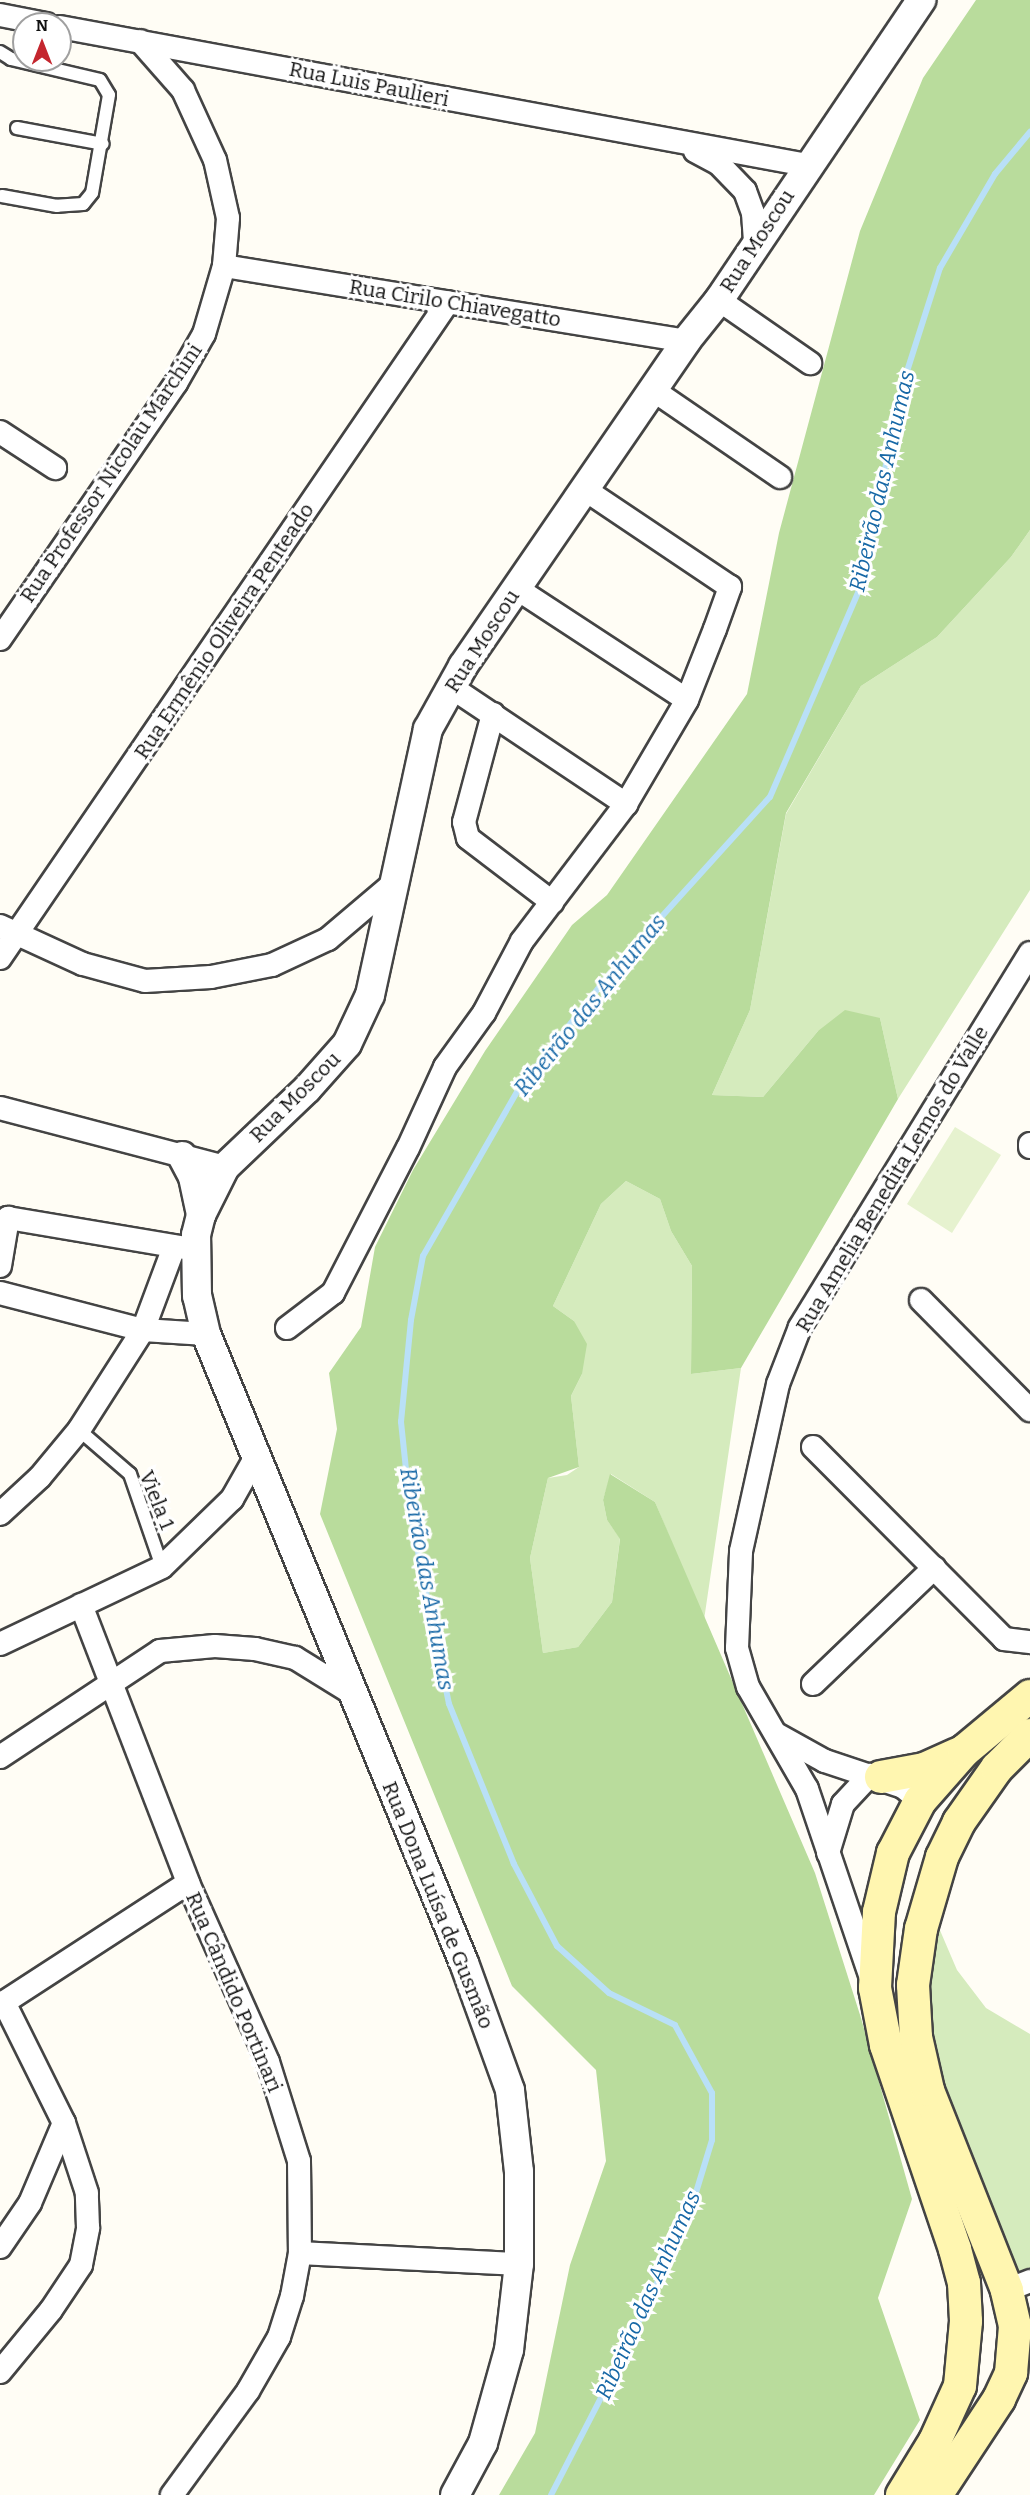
<!DOCTYPE html>
<meta charset="utf-8">
<style>
body{margin:0}
#map{position:relative;width:1030px;height:2495px;overflow:hidden;background:#fffdf5;font-family:Bitter,serif}
div>[style]{position:absolute}
[style*='--x']{left:calc(var(--x)*1px);top:calc(var(--y)*1px);width:calc(var(--w)*1px);rotate:calc(var(--a)*1deg)}
.green>*{inset:0;background:#d5ebbd}
.forest>*{inset:0;background:#b9dc9c}
.pitch>*{inset:0;background:#e6f2cf}
.stream>*{height:6px;margin:-3px;padding:0 3px;transform-origin:3px;border-radius:3px;background:#b9e0f7}
.roads{filter:drop-shadow(2px 0 #444) drop-shadow(-2px 0 #444) drop-shadow(0 2px #444) drop-shadow(0 -2px #444)}
.service>*{height:12px;margin:-6px;padding:0 6px;transform-origin:6px;border-radius:6px;background:#fff}
.minor>*{height:22px;margin:-11px;padding:0 11px;transform-origin:11px;border-radius:11px;background:#fff}
.tertiary>*{height:28px;margin:-14px;padding:0 14px;transform-origin:14px;border-radius:14px;background:#fff}
.secondary>*{height:32px;margin:-16px;padding:0 16px;transform-origin:16px;border-radius:16px;background:#fff6b0}
span{translate:-50% -50%;white-space:nowrap;text-align:center;line-height:1.15;-webkit-text-stroke:6px #fff;paint-order:stroke}
.street-label{font-size:21px;color:#111}
.water-label{font-size:22px;color:#1768a6;font-style:italic}
.north{position:absolute;left:12px;top:12px;width:60px;height:60px;box-sizing:border-box;background:#fff;border:2px solid #a0a0a0;border-radius:50%;rotate:0deg;font-size:16px;font-weight:700;line-height:24px;text-align:center;color:#111}
.north::after{content:'';display:block;margin:auto;width:21px;height:27px;background:#c4262e;clip-path:polygon(50% 0,100% 100%,50% 72%,0 100%)}
</style>
<div id="map">
<div class="green">
<i style="clip-path:polygon(1030px 530px,1030px 890px,898px 1099px,880px 1018px,818px 1031px,763px 1097px,712px 1095px,750px 1010px,786px 814px,861px 686px,937px 637px,1011px 557px)"></i>
<i style="clip-path:polygon(626px 1181px,660px 1199px,671px 1231px,692px 1266px,691px 1374px,741px 1368px,704px 1620px,655px 1502px,611px 1474px,603px 1500px,607px 1520px,620px 1538px,612px 1602px,578px 1647px,543px 1653px,530px 1558px,548px 1478px,567px 1475px,579px 1467px,571px 1396px,582px 1374px,574px 1321px,553px 1306px,601px 1204px)"></i>
<i style="clip-path:polygon(939px 1928px,957px 1970px,986px 2008px,1030px 2034px,1030px 2269px,1014px 2276px,947px 2097px,932px 2038px,930px 1978px)"></i>
</div>
<div class="forest">
<i style="clip-path:polygon(976px 0,1030px 0,1030px 530px,1011px 557px,937px 637px,861px 686px,786px 813px,750px 1010px,712px 1095px,763px 1097px,818px 1031px,845px 1010px,880px 1018px,898px 1099px,741px 1368px,691px 1374px,692px 1266px,671px 1231px,660px 1199px,626px 1181px,601px 1204px,553px 1306px,574px 1321px,587px 1344px,582px 1374px,571px 1396px,579px 1467px,548px 1478px,530px 1558px,543px 1653px,578px 1647px,612px 1602px,620px 1539px,607px 1520px,603px 1500px,610px 1474px,655px 1502px,815px 1873px,861px 2018px,912px 2199px,878px 2298px,920px 2420px,874px 2495px,499px 2495px,535px 2433px,570px 2265px,606px 2161px,596px 2070px,512px 1986px,320px 1514px,337px 1429px,329px 1373px,361px 1327px,375px 1247px,413px 1170px,485px 1051px,572px 925px,607px 895px,747px 694px,779px 533px,860px 231px,923px 78px)"></i>
</div>
<div class="pitch">
<i style="clip-path:polygon(955px 1127px,1001px 1155px,952px 1233px,907px 1204px)"></i>
</div>
<div class="stream">
<i style="--x:551;--y:2495;--w:162;--a:-62.8"></i>
<i style="--x:625;--y:2351;--w:153;--a:-64.9"></i>
<i style="--x:690;--y:2212;--w:75;--a:-73"></i>
<i style="--x:712;--y:2140;--w:47;--a:-90"></i>
<i style="--x:712;--y:2093;--w:77;--a:-118.6"></i>
<i style="--x:675;--y:2025;--w:73;--a:-154.1"></i>
<i style="--x:609;--y:1993;--w:70;--a:-137.9"></i>
<i style="--x:557;--y:1946;--w:93;--a:-117.7"></i>
<i style="--x:514;--y:1864;--w:173;--a:-112.1"></i>
<i style="--x:449;--y:1704;--w:191;--a:-101.5"></i>
<i style="--x:411;--y:1517;--w:96;--a:-96"></i>
<i style="--x:401;--y:1422;--w:102;--a:-84.4"></i>
<i style="--x:411;--y:1320;--w:65;--a:-79.4"></i>
<i style="--x:423;--y:1256;--w:191;--a:-60.2"></i>
<i style="--x:518;--y:1090;--w:145;--a:-51.7"></i>
<i style="--x:608;--y:976;--w:241;--a:-47.9"></i>
<i style="--x:770;--y:797;--w:230;--a:-66.7"></i>
<i style="--x:861;--y:586;--w:203;--a:-78.4"></i>
<i style="--x:902;--y:387;--w:125;--a:-72.3"></i>
<i style="--x:940;--y:268;--w:109;--a:-59.7"></i>
<i style="--x:995;--y:174;--w:55;--a:-50.2"></i>
</div>
<div class="roads">
<div class="service">
<i style="--x:0;--y:52;--w:13;--a:32"></i>
<i style="--x:11;--y:59;--w:91;--a:13.3"></i>
<i style="--x:100;--y:80;--w:17;--a:59"></i>
<i style="--x:109;--y:95;--w:99;--a:99.8"></i>
<i style="--x:92;--y:193;--w:14;--a:129"></i>
<i style="--x:83;--y:204;--w:26;--a:176"></i>
<i style="--x:57;--y:206;--w:56;--a:-169.7"></i>
<i style="--x:17;--y:128;--w:87;--a:10.5"></i>
<i style="--x:79;--y:1430;--w:67;--a:40.8"></i>
<i style="--x:130;--y:1474;--w:98;--a:71"></i>
</div>
<div class="minor">
<i style="--x:0;--y:15;--w:47;--a:11.1"></i>
<i style="--x:60;--y:27;--w:760;--a:10.47"></i>
<i style="--x:695;--y:151;--w:27;--a:28"></i>
<i style="--x:719;--y:164;--w:37;--a:46"></i>
<i style="--x:745;--y:191;--w:23;--a:70"></i>
<i style="--x:753;--y:213;--w:32;--a:86"></i>
<i style="--x:224;--y:266;--w:468;--a:9.2"></i>
<i style="--x:719;--y:300;--w:111;--a:34.7"></i>
<i style="--x:653;--y:390;--w:154;--a:34.4"></i>
<i style="--x:0;--y:432;--w:66;--a:33.2"></i>
<i style="--x:516;--y:588;--w:204;--a:33.2"></i>
<i style="--x:0;--y:639;--w:311;--a:-55.5"></i>
<i style="--x:176;--y:383;--w:56;--a:-60.3"></i>
<i style="--x:204;--y:334;--w:71;--a:-73.6"></i>
<i style="--x:224;--y:266;--w:48;--a:-85.2"></i>
<i style="--x:228;--y:218;--w:59;--a:-102.6"></i>
<i style="--x:215;--y:160;--w:77;--a:-114.6"></i>
<i style="--x:183;--y:90;--w:65;--a:-131.3"></i>
<i style="--x:451;--y:687;--w:211;--a:33.8"></i>
<i style="--x:493;--y:714;--w:112;--a:105"></i>
<i style="--x:464;--y:822;--w:16;--a:76"></i>
<i style="--x:468;--y:838;--w:106;--a:37.3"></i>
<i style="--x:0;--y:926;--w:91;--a:24.6"></i>
<i style="--x:83;--y:964;--w:64;--a:15.3"></i>
<i style="--x:145;--y:981;--w:66;--a:-3.5"></i>
<i style="--x:211;--y:977;--w:62;--a:-11.1"></i>
<i style="--x:272;--y:965;--w:62;--a:-24.9"></i>
<i style="--x:328;--y:939;--w:87;--a:-40.3"></i>
<i style="--x:0;--y:958;--w:794;--a:-55.67"></i>
<i style="--x:0;--y:1108;--w:233;--a:14.7"></i>
<i style="--x:1030;--y:1144;--w:3;--a:90"></i>
<i style="--x:0;--y:1266;--w:49;--a:-80.5"></i>
<i style="--x:8;--y:1218;--w:181;--a:9.6"></i>
<i style="--x:0;--y:1293;--w:148;--a:14.5"></i>
<i style="--x:143;--y:1330;--w:63;--a:3.6"></i>
<i style="--x:921;--y:1300;--w:155;--a:45.3"></i>
<i style="--x:287;--y:1328;--w:58;--a:-37.3"></i>
<i style="--x:333;--y:1293;--w:163;--a:-62.7"></i>
<i style="--x:408;--y:1148;--w:89;--a:-65.4"></i>
<i style="--x:445;--y:1067;--w:67;--a:-54.2"></i>
<i style="--x:484;--y:1013;--w:81;--a:-62.2"></i>
<i style="--x:522;--y:941;--w:172;--a:-52.8"></i>
<i style="--x:626;--y:804;--w:121;--a:-59.6"></i>
<i style="--x:687;--y:700;--w:76;--a:-68.5"></i>
<i style="--x:715;--y:629;--w:45;--a:-70.3"></i>
<i style="--x:730;--y:587;--w:176;--a:-146.1"></i>
<i style="--x:813;--y:1447;--w:271;--a:45.1"></i>
<i style="--x:1004;--y:1639;--w:26;--a:7"></i>
<i style="--x:0;--y:1514;--w:54;--a:-42.8"></i>
<i style="--x:40;--y:1477;--w:61;--a:-50.3"></i>
<i style="--x:79;--y:1430;--w:119;--a:-57.4"></i>
<i style="--x:143;--y:1330;--w:89;--a:-69.5"></i>
<i style="--x:81;--y:1605;--w:298;--a:68.9"></i>
<i style="--x:188;--y:1883;--w:196;--a:65.9"></i>
<i style="--x:268;--y:2062;--w:104;--a:72.6"></i>
<i style="--x:299;--y:2161;--w:92;--a:89.4"></i>
<i style="--x:300;--y:2253;--w:44;--a:100.5"></i>
<i style="--x:292;--y:2296;--w:43;--a:107.6"></i>
<i style="--x:279;--y:2337;--w:62;--a:119.9"></i>
<i style="--x:248;--y:2391;--w:129;--a:126.2"></i>
<i style="--x:0;--y:1644;--w:179;--a:-25.4"></i>
<i style="--x:162;--y:1567;--w:98;--a:-44.2"></i>
<i style="--x:232;--y:1499;--w:53;--a:-60.5"></i>
<i style="--x:813;--y:1684;--w:168;--a:-43.8"></i>
<i style="--x:776;--y:1734;--w:56;--a:28.9"></i>
<i style="--x:825;--y:1761;--w:82;--a:18.4"></i>
<i style="--x:903;--y:1787;--w:22;--a:39"></i>
<i style="--x:0;--y:1757;--w:192;--a:-33.5"></i>
<i style="--x:160;--y:1651;--w:55;--a:-5.2"></i>
<i style="--x:215;--y:1646;--w:40;--a:4.3"></i>
<i style="--x:255;--y:1649;--w:41;--a:12.7"></i>
<i style="--x:295;--y:1658;--w:65;--a:31.7"></i>
<i style="--x:828;--y:1853;--w:51;--a:-73"></i>
<i style="--x:843;--y:1804;--w:40;--a:-47"></i>
<i style="--x:871;--y:1978;--w:200;--a:-108.7"></i>
<i style="--x:807;--y:1789;--w:118;--a:-120"></i>
<i style="--x:748;--y:1687;--w:41;--a:-105.8"></i>
<i style="--x:737;--y:1648;--w:97;--a:-87.6"></i>
<i style="--x:741;--y:1551;--w:171;--a:-77.5"></i>
<i style="--x:778;--y:1384;--w:61;--a:-68.9"></i>
<i style="--x:800;--y:1327;--w:439;--a:-58.4"></i>
<i style="--x:0;--y:2005;--w:224;--a:-33"></i>
<i style="--x:0;--y:2247;--w:53;--a:-55.7"></i>
<i style="--x:30;--y:2203;--w:87;--a:-67"></i>
<i style="--x:300;--y:2253;--w:219;--a:2.9"></i>
<i style="--x:1007;--y:2290;--w:25;--a:-21"></i>
<i style="--x:0;--y:2372;--w:80;--a:-50.6"></i>
<i style="--x:51;--y:2310;--w:54;--a:-56.3"></i>
<i style="--x:81;--y:2265;--w:38;--a:-79"></i>
<i style="--x:88;--y:2228;--w:35;--a:-92"></i>
<i style="--x:87;--y:2193;--w:74;--a:-108.2"></i>
<i style="--x:64;--y:2123;--w:135;--a:-116.4"></i>
</div>
<div class="tertiary">
<i style="--x:182;--y:1156;--w:24;--a:62"></i>
<i style="--x:193;--y:1177;--w:39;--a:78"></i>
<i style="--x:455;--y:2495;--w:59;--a:-61.7"></i>
<i style="--x:483;--y:2443;--w:97;--a:-74.4"></i>
<i style="--x:509;--y:2350;--w:87;--a:-83.4"></i>
<i style="--x:519;--y:2264;--w:92;--a:-90"></i>
<i style="--x:519;--y:2172;--w:82;--a:-96.3"></i>
<i style="--x:510;--y:2090;--w:135;--a:-109.9"></i>
<i style="--x:464;--y:1963;--w:680;--a:-112.3"></i>
<i style="--x:206;--y:1334;--w:39;--a:-103"></i>
<i style="--x:197;--y:1296;--w:61;--a:-90.9"></i>
<i style="--x:196;--y:1235;--w:21;--a:-76"></i>
<i style="--x:201;--y:1215;--w:54;--a:-63.4"></i>
<i style="--x:225;--y:1167;--w:113;--a:-43.6"></i>
<i style="--x:307;--y:1089;--w:60;--a:-48.4"></i>
<i style="--x:347;--y:1044;--w:54;--a:-64.9"></i>
<i style="--x:370;--y:995;--w:272;--a:-77.7"></i>
<i style="--x:428;--y:729;--w:72;--a:-60.9"></i>
<i style="--x:463;--y:666;--w:394;--a:-55.5"></i>
<i style="--x:686;--y:341;--w:53;--a:-51.2"></i>
<i style="--x:719;--y:300;--w:362;--a:-56"></i>
</div>
<div class="secondary">
<i style="--x:881;--y:1777;--w:44;--a:-10.5"></i>
<i style="--x:924;--y:1769;--w:36;--a:-24"></i>
<i style="--x:902;--y:2495;--w:63;--a:-58.6"></i>
<i style="--x:935;--y:2441;--w:60;--a:-65.6"></i>
<i style="--x:960;--y:2386;--w:65;--a:-84.7"></i>
<i style="--x:966;--y:2321;--w:38;--a:-93"></i>
<i style="--x:964;--y:2283;--w:35;--a:-105"></i>
<i style="--x:955;--y:2249;--w:215;--a:-108.7"></i>
<i style="--x:886;--y:2045;--w:58;--a:-100.9"></i>
<i style="--x:875;--y:1988;--w:76;--a:-87"></i>
<i style="--x:879;--y:1912;--w:61;--a:-76.7"></i>
<i style="--x:893;--y:1853;--w:59;--a:-62.6"></i>
<i style="--x:920;--y:1801;--w:67;--a:-48.7"></i>
<i style="--x:964;--y:1751;--w:86;--a:-39.8"></i>
<i style="--x:936;--y:2495;--w:115;--a:-56.7"></i>
<i style="--x:999;--y:2399;--w:29;--a:-65"></i>
<i style="--x:1011;--y:2373;--w:47;--a:-85.1"></i>
<i style="--x:1015;--y:2326;--w:37;--a:-103"></i>
<i style="--x:1007;--y:2290;--w:215;--a:-111.6"></i>
<i style="--x:928;--y:2090;--w:54;--a:-102.8"></i>
<i style="--x:916;--y:2037;--w:52;--a:-93.3"></i>
<i style="--x:913;--y:1985;--w:57;--a:-81.9"></i>
<i style="--x:921;--y:1929;--w:75;--a:-73.7"></i>
<i style="--x:942;--y:1857;--w:39;--a:-64"></i>
<i style="--x:959;--y:1822;--w:66;--a:-54.9"></i>
<i style="--x:997;--y:1768;--w:47;--a:-45"></i>
</div>
</div>
<div class="street-label">
<span style="left:369px;top:84px;rotate:11deg">Rua Luis Paulieri</span>
<span style="left:757px;top:241px;rotate:-57deg">Rua Moscou</span>
<span style="left:455px;top:303px;rotate:9deg">Rua Cirilo Chiavegatto</span>
<span style="left:111px;top:473px;rotate:-56deg">Rua Professor Nicolau Marchini</span>
<span style="left:224px;top:631px;rotate:-56deg">Rua Ermênio Oliveira Penteado</span>
<span style="left:482px;top:641px;rotate:-57deg">Rua Moscou</span>
<span style="left:295px;top:1097px;rotate:-45deg">Rua Moscou</span>
<span style="left:892px;top:1179px;rotate:-59deg">Rua Amelia Benedita Lemos do Valle</span>
<span style="left:157px;top:1500px;rotate:68deg">Viela 1</span>
<span style="left:438px;top:1905px;rotate:68deg">Rua Dona Luísa de Gusmão</span>
<span style="left:234px;top:1992px;rotate:67deg">Rua Cândido Portinari</span>
</div>
<div class="water-label">
<span style="left:882px;top:481px;rotate:-77deg">Ribeirão das Anhumas</span>
<span style="left:590px;top:1005px;rotate:-51deg">Ribeirão das Anhumas</span>
<span style="left:427px;top:1579px;rotate:80deg">Ribeirão das Anhumas</span>
<span style="left:648px;top:2295px;rotate:-66deg">Ribeirão das Anhumas</span>
</div>
<div class="north">N</div>
</div>
